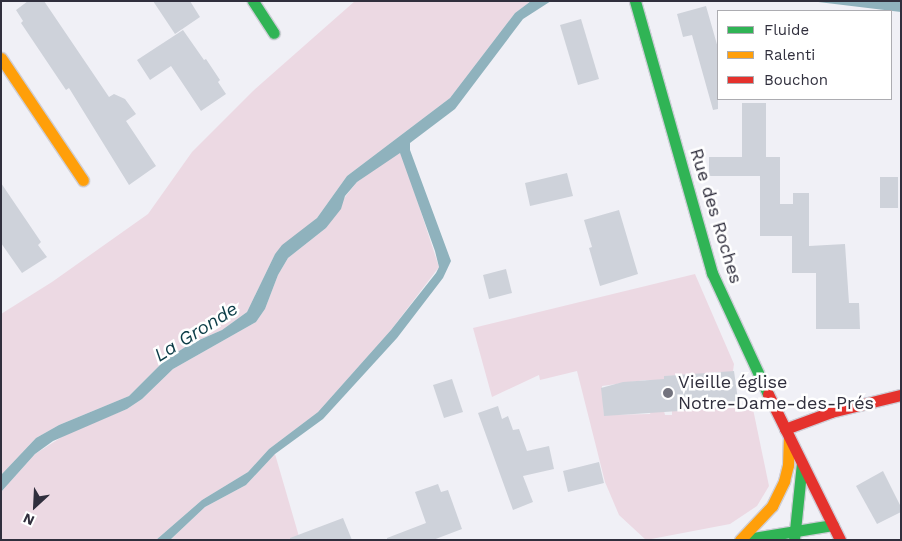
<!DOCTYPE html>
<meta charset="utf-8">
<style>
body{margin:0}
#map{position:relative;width:902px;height:541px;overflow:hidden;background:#f0f0f6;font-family:"Work Sans",sans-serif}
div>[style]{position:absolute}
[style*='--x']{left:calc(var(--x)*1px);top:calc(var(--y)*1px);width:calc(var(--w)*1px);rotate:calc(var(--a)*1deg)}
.green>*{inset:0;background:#ecd9e3}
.water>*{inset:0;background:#8fb2bd}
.building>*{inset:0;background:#ced2da}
.roads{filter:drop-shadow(1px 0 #ceced7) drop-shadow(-1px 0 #ceced7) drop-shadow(0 1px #ceced7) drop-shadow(0 -1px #ceced7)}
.fast>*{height:11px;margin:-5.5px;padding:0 5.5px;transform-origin:5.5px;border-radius:5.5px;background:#30b455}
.slow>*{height:11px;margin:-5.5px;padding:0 5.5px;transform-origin:5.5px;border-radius:5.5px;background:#ff9f0a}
.jam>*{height:11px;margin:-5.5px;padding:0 5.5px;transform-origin:5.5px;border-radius:5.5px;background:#e5322d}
.dots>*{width:14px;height:14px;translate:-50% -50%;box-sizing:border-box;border:2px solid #fff;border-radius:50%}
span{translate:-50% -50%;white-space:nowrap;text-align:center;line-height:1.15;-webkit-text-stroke:5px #fff;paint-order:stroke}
.street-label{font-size:18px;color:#302f3d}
.poi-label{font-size:18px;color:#302f3d}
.left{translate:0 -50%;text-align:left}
.water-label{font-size:19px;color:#0c3c47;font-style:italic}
.frame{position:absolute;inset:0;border:2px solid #302f3d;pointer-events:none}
.legend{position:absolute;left:717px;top:10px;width:175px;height:90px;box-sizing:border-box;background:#fff;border:1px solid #acacb1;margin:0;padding:6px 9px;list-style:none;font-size:15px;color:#302f3d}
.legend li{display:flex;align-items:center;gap:10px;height:25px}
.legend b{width:25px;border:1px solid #acacb1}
.north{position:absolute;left:10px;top:481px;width:50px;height:50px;-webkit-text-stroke:4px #fff;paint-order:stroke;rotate:205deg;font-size:14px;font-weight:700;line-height:20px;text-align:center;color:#302f3d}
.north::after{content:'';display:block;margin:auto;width:18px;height:22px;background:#302f3d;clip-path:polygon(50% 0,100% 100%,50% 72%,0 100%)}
</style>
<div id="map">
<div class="green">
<i style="clip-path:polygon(355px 1px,531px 1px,515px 13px,450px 98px,347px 176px,317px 218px,275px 254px,247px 312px,222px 330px,190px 344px,165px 360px,129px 396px,59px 425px,36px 438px,1px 475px,1px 314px,52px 282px,148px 214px,192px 152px,253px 91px)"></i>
<i style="clip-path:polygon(398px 152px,402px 154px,439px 267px,391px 330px,318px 412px,269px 449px,248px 472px,202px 500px,156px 540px,1px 540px,1px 492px,35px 454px,68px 433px,127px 409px,142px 399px,173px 369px,256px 322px,265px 309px,278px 275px,288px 258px,326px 228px,345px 197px,357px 182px)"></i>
<i style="clip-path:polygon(695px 274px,734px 364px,733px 371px,731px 374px,664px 376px,664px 381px,645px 380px,602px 386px,604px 415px,650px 414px,651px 411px,664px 411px,665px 415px,672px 415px,672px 411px,688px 409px,690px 411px,690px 409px,712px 409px,712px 407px,734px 405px,737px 412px,753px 409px,769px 486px,757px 506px,730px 524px,646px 540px,619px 515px,605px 482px,577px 371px,540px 380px,539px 375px,492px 397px,473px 328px)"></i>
<i style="clip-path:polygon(275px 454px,300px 540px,170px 540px,205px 507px,246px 485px)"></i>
</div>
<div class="water">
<i style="clip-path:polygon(531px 1px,551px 1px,523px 19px,455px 109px,410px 143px,410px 150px,451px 261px,443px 278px,397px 338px,323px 419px,275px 454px,246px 485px,205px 507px,170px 540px,156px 540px,202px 500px,248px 472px,269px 449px,318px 412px,391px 330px,436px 273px,439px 267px,435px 251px,400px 153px,357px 182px,345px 196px,341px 209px,326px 228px,288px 258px,278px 275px,265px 309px,256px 322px,173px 369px,142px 399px,127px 409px,53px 441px,35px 454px,1px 492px,1px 475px,36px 438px,59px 425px,129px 396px,165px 360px,190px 344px,222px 330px,247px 312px,275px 254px,282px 245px,317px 218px,347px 176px,450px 98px,515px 13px)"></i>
<i style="clip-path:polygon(810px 1px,901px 1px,901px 12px)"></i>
</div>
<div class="building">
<i style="clip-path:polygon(28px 1px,44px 1px,109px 97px,114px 94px,125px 99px,136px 114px,126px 121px,156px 166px,129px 185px,69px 88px,66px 90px,21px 23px,23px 21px,16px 10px)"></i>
<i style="clip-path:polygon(153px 1px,190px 1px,200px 17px,175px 34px)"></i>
<i style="clip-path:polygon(706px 6px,718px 48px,718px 109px,713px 110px,692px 35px,683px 37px,677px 14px)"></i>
<i style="clip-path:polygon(581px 19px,599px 79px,578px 85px,560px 25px)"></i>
<i style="clip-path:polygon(183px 30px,204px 60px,206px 59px,220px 80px,218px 82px,226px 94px,201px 111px,171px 66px,150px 80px,137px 60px)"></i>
<i style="clip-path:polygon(742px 103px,766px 103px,766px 157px,780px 157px,780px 204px,793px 204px,793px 193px,809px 193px,809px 246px,845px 244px,849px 303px,859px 303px,860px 329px,816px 329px,816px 273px,792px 273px,792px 236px,760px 236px,760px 176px,709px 176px,709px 157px,742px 157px)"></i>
<i style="clip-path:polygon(567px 173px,573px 196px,530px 206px,525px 183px)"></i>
<i style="clip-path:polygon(880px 177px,898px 177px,898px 208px,880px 208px)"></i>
<i style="clip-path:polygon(1px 183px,41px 242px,38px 245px,47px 257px,22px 273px,1px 243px)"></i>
<i style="clip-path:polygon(619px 210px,638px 274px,600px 286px,589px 248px,592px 247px,584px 220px)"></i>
<i style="clip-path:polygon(506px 269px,512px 293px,489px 299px,483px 275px)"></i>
<i style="clip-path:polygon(734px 371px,739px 407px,604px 416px,601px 388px,623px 382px,664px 379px,664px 376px)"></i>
<i style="clip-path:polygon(452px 379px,463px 412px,444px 418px,433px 385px)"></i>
<i style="clip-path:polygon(498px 406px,502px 419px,508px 416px,513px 430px,519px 429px,527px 451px,549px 446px,554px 469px,523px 476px,533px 502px,513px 510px,478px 413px)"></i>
<i style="clip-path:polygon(599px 462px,604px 483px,568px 492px,563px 471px)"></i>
<i style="clip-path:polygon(883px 471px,901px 507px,901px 512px,877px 524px,856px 486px)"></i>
<i style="clip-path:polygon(438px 484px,441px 492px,448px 490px,462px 529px,433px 540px,387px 540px,387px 538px,426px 523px,415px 492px)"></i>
<i style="clip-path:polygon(343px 518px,352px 540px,290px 540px,290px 538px)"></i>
</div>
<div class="roads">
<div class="fast">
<i style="--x:253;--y:1;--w:38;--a:57"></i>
<i style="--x:635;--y:1;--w:283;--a:74.2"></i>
<i style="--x:712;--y:273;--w:133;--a:65.2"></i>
<i style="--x:741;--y:540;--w:93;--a:-9.3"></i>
<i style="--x:794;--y:540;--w:77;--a:-84.1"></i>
</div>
<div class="slow">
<i style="--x:1;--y:58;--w:147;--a:56.1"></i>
<i style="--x:740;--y:540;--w:47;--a:-46.7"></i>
<i style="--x:772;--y:506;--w:28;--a:-64"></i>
<i style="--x:784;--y:481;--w:16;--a:-76"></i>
<i style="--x:788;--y:465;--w:28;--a:-88"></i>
</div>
<div class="jam">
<i style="--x:768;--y:394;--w:163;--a:63.7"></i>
<i style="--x:785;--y:429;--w:49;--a:-20.3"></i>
<i style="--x:831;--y:412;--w:72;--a:-13.7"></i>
</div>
</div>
<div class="dots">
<i style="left:668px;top:393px;background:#73737e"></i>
</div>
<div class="street-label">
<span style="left:716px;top:216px;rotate:73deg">Rue des Roches</span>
</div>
<div class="poi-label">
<span class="left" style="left:678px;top:393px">Vieille église<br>Notre-Dame-des-Prés</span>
</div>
<div class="water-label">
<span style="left:196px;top:332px;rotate:-32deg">La Gronde</span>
</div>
<div class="frame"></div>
<ul class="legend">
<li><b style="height:6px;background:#30b455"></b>Fluide</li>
<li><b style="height:6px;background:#ff9f0a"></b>Ralenti</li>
<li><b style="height:6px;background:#e5322d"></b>Bouchon</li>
</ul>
<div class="north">N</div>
</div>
